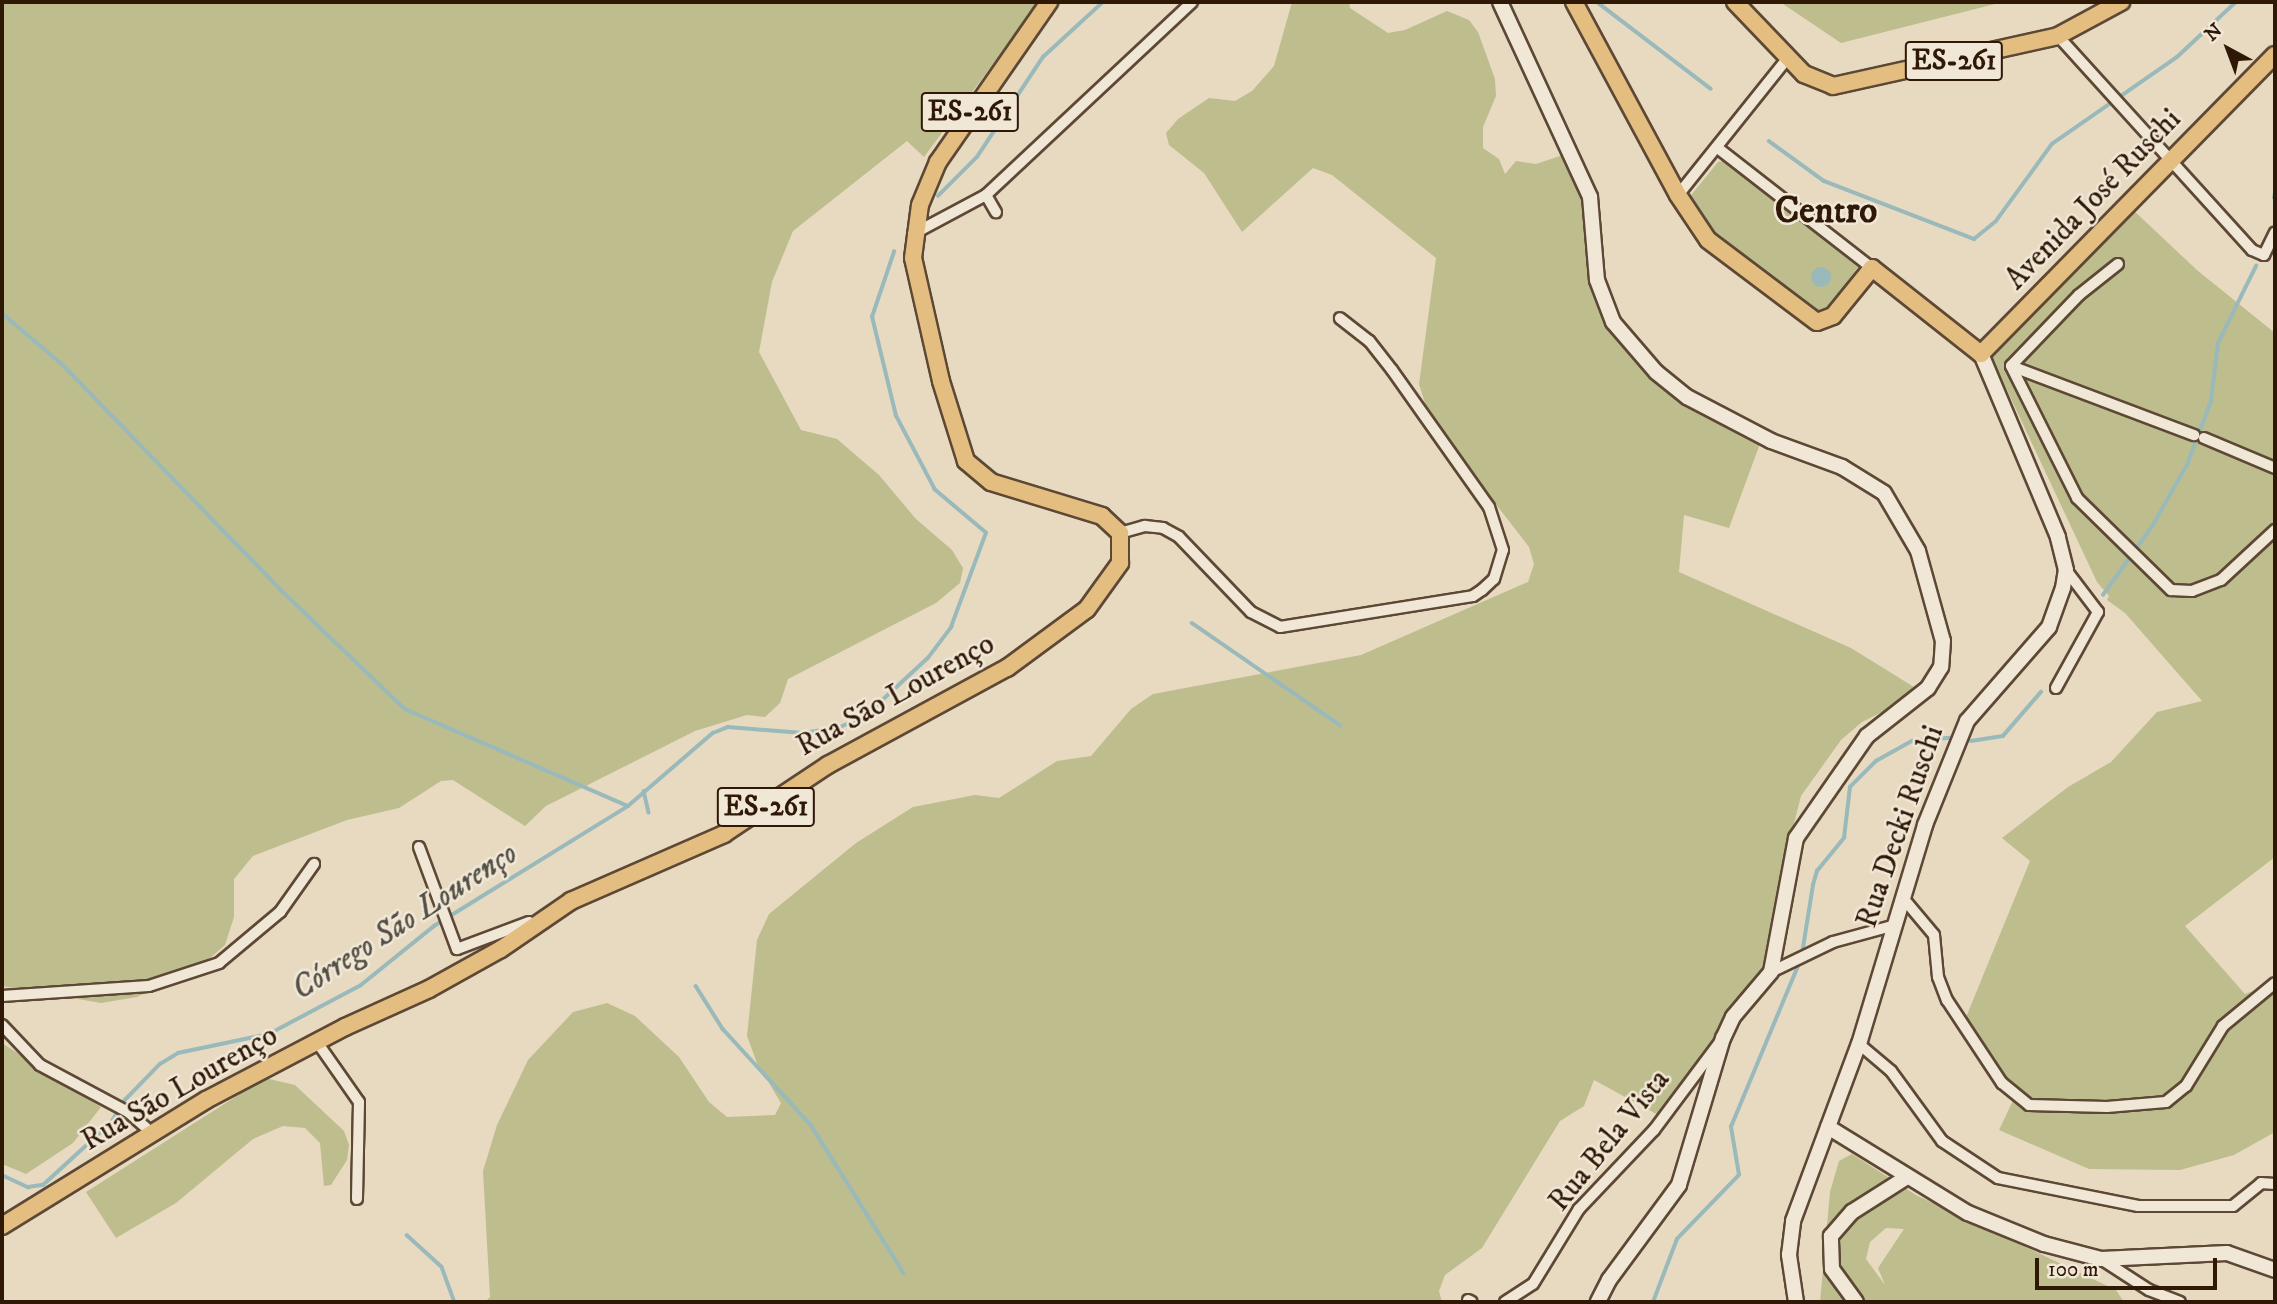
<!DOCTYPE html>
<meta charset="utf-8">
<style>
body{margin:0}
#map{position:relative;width:2277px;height:1304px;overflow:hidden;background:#e8dac1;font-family:"IM FELL DW Pica",serif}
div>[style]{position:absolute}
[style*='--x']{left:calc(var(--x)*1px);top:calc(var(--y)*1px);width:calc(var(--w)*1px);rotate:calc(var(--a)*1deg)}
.green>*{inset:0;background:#bebd8d}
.water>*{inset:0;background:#99b9ba}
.round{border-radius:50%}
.stream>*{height:3.5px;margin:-1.75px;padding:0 1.75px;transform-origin:1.75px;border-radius:1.75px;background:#99b9ba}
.roads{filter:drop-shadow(2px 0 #5d4835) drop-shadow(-2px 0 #5d4835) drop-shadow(0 2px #5d4835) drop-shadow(0 -2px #5d4835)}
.street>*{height:10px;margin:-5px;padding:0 5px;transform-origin:5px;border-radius:5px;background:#f0e7d7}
.secondary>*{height:14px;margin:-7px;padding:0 7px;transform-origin:7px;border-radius:7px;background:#f0e7d7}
.primary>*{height:16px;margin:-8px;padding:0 8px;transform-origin:8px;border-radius:8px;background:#e4bd80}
span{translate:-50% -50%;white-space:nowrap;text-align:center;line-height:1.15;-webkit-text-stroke:5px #f0e7d7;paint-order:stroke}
.shield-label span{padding:2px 5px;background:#f0e7d7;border:2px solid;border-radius:5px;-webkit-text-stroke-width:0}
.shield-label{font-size:28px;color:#2f1806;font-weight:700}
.street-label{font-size:30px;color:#2f1806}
.water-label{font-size:32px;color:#545045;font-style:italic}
.district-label{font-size:37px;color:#2f1806;font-weight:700}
.frame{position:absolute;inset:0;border:4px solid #2f1806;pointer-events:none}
.north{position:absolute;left:2193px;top:14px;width:70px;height:70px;-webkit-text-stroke:5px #f0e7d7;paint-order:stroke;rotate:319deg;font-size:19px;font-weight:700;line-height:28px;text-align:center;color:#2f1806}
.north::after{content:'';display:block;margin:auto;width:24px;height:32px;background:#2f1806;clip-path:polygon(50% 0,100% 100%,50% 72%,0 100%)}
.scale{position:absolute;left:2035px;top:1258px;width:182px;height:32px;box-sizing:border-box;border:4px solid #2f1806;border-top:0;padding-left:9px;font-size:21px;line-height:24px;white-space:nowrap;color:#2f1806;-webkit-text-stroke:5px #f0e7d7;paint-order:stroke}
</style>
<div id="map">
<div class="green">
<i style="clip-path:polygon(2px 2px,1039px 2px,924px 157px,907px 141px,793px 231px,772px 282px,759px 352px,801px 430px,837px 439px,879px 475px,916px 519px,952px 550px,963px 568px,960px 583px,936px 603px,788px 679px,780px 703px,765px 717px,747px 715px,695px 731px,546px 806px,525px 826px,453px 780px,441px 781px,399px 808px,347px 820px,253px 856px,234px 879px,234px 917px,225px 945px,202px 965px,137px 997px,101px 1003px,2px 986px)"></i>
<i style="clip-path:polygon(1292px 2px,1349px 2px,1350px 8px,1388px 33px,1405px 30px,1447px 11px,1469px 20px,1478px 32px,1495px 79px,1496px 96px,1483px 127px,1483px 148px,1499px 159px,1505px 174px,1516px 161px,1536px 164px,1566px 154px,1584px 189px,1591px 270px,1601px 312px,1628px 347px,1761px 441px,1729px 528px,1684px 515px,1679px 572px,1851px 648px,1922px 692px,1862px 722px,1841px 740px,1801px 796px,1779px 883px,1768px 975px,1660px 1116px,1594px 1080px,1584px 1106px,1560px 1121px,1482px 1248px,1445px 1275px,1439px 1291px,1442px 1302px,485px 1302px,490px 1297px,483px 1171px,497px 1125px,528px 1060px,573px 1012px,607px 1003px,635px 1016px,679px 1057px,709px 1102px,727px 1117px,775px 1115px,781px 1103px,757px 1063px,747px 1036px,757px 940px,769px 914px,856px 843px,913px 807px,975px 795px,999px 798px,1057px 761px,1091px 756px,1131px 709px,1153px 694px,1361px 655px,1528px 582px,1534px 564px,1529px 547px,1430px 419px,1419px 384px,1436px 258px,1332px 175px,1313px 168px,1242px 232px,1204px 173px,1169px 145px,1166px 133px,1178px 119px,1209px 98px,1235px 101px,1252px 91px,1274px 66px)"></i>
<i style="clip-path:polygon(1780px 2px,2003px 2px,1841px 43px)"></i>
<i style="clip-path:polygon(1724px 161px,1858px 267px,1826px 313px,1820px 314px,1706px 229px,1688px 199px,1718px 162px)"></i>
<i style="clip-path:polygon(2132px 209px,2198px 271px,2275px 333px,2275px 857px,2185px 926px,2245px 994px,2261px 988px,2275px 996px,2275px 1132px,2234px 1155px,2180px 1170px,2089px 1169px,1999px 1130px,2019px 1088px,2000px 1085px,1962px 1027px,2030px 861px,2002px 838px,2068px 787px,2111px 762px,2157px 712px,2202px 701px,2125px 613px,2107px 600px,2109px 596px,2097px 582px,1990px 354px)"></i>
<i style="clip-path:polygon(2px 1043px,101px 1107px,73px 1143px,26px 1174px,2px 1164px)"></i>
<i style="clip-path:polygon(265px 1078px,295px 1085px,344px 1131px,349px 1145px,347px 1160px,331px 1185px,324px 1186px,320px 1143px,305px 1128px,283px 1126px,253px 1139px,176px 1203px,116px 1238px,86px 1192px)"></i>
<i style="clip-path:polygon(evenodd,1852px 1154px,1916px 1195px,2116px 1290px,2124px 1302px,1820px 1302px,1830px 1192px,1839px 1161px,1852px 1154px,1886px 1228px,1904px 1229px,1878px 1268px,1885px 1285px,1866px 1259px,1870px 1242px,1886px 1228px)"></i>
</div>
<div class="water">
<i class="round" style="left:1811px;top:267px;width:20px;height:20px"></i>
</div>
<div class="stream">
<i style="--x:1597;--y:2;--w:143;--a:37.3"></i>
<i style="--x:1769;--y:141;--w:68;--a:36"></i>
<i style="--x:1824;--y:181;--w:161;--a:21.1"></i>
<i style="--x:1974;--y:239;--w:28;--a:-39"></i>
<i style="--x:1996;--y:221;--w:95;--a:-54"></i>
<i style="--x:2052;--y:144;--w:152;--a:-34.8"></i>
<i style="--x:2177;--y:57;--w:81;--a:-43"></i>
<i style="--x:938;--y:196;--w:55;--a:-45"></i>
<i style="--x:977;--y:157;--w:120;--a:-56.6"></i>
<i style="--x:1043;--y:57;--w:81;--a:-42.5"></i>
<i style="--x:2274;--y:198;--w:5;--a:-79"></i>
<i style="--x:2;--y:313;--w:79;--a:40.4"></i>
<i style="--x:62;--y:364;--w:316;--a:45.9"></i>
<i style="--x:282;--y:591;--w:170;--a:43.8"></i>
<i style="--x:405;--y:709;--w:243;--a:23.5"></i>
<i style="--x:2103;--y:595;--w:86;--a:-54.5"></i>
<i style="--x:2153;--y:525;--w:69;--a:-60.5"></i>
<i style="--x:2187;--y:465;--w:68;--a:-69.4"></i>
<i style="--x:2211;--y:401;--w:58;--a:-83.1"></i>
<i style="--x:2218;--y:343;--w:86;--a:-63.7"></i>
<i style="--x:1192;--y:623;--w:180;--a:34.6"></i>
<i style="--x:1971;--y:741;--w:32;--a:-9"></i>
<i style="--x:2003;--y:736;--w:58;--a:-49.2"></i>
<i style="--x:644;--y:791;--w:22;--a:77"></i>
<i style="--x:1802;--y:954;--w:70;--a:-80.9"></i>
<i style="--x:1813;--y:885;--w:15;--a:-74"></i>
<i style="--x:1817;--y:871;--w:43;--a:-50.7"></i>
<i style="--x:1844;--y:838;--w:51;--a:-83.3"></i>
<i style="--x:1850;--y:787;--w:37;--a:-45"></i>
<i style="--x:1876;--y:761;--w:41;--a:-29.1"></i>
<i style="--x:1912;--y:741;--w:37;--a:-5"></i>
<i style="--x:696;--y:986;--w:51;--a:57.9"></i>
<i style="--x:723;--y:1029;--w:130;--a:47.5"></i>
<i style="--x:811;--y:1125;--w:175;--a:57.9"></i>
<i style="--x:2;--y:1175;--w:29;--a:25"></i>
<i style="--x:28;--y:1187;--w:15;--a:-8"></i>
<i style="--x:43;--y:1185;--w:92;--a:-42.4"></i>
<i style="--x:111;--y:1123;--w:27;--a:-59"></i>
<i style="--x:125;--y:1100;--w:50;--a:-45.8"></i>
<i style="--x:160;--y:1064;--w:21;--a:-31"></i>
<i style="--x:178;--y:1053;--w:93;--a:-11.8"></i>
<i style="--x:269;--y:1034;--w:104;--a:-28"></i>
<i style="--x:361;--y:985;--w:94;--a:-38.9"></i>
<i style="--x:434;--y:926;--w:228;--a:-31.7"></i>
<i style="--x:628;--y:806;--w:112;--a:-40.7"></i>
<i style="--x:713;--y:733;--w:16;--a:-22"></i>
<i style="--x:728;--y:727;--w:75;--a:4.6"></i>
<i style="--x:803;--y:733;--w:37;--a:-9"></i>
<i style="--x:840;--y:727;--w:26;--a:-23"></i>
<i style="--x:864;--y:717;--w:87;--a:-42.7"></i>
<i style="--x:928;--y:658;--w:39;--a:-53"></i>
<i style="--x:951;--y:627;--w:100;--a:-69.6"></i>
<i style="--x:986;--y:533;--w:67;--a:-139.9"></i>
<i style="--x:935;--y:490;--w:84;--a:-117.8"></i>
<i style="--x:896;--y:416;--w:102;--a:-103.6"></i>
<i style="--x:872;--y:317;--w:69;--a:-71.3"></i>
<i style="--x:407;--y:1235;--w:47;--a:42.4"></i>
<i style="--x:442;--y:1267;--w:37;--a:70"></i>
<i style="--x:1653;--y:1302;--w:67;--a:-69.1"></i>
<i style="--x:1677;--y:1239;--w:89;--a:-45.9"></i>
<i style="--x:1739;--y:1175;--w:49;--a:-99.5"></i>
<i style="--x:1731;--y:1127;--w:180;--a:-67.4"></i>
</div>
<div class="roads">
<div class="street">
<i style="--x:2058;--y:36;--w:289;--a:47.8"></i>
<i style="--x:2252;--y:250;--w:13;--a:23"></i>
<i style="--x:2264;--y:255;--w:25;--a:-64"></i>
<i style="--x:1719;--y:149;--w:194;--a:37.9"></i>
<i style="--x:986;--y:195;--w:20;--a:60"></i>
<i style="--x:1678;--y:195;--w:174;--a:-51.3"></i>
<i style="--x:913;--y:234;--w:83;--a:-28.1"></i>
<i style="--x:986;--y:195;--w:282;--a:-43.1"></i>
<i style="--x:2118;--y:264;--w:50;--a:141.5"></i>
<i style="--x:2079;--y:295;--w:98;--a:133.8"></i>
<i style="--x:2011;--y:366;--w:148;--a:63.4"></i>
<i style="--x:2077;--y:498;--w:132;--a:44.4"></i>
<i style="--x:2171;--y:590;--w:21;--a:3"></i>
<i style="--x:2192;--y:591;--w:31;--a:-21"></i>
<i style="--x:2221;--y:580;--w:74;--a:-42.8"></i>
<i style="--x:2011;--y:366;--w:196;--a:20.7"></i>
<i style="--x:2204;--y:438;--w:77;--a:22.9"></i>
<i style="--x:1120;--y:533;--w:26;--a:-16"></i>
<i style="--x:1145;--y:526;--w:18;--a:6"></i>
<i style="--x:1163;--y:528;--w:18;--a:29"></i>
<i style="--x:1179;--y:537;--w:104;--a:46.2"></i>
<i style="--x:1251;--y:612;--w:33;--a:27"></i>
<i style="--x:1280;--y:627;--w:195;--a:-9.1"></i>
<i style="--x:1473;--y:596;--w:11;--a:-34"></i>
<i style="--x:1482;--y:590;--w:16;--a:-43"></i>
<i style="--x:1494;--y:579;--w:30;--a:-73"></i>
<i style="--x:1503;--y:550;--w:45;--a:-108"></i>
<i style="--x:1489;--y:507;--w:168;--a:-125.3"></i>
<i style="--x:1392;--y:370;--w:37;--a:-128"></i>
<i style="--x:1369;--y:341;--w:37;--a:-142"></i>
<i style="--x:2056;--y:688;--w:87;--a:-61.1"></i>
<i style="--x:2098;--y:612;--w:53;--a:-127.3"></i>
<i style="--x:419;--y:847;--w:109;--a:69.6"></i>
<i style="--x:457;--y:949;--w:77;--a:-20.6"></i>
<i style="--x:1903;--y:898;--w:48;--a:50"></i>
<i style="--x:1934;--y:935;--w:42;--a:84.6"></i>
<i style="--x:1938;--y:977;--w:25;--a:69"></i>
<i style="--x:1947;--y:1000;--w:100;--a:56.5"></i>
<i style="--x:2002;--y:1083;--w:35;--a:39"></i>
<i style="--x:2029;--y:1105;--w:78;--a:1.5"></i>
<i style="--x:2107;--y:1107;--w:59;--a:-4.8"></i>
<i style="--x:2166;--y:1102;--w:26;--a:-39"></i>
<i style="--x:2186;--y:1086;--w:70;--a:-58.3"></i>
<i style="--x:2223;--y:1026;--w:67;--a:-39.6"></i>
<i style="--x:1771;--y:972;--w:69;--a:-25.8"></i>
<i style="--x:1833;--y:942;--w:61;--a:-15.2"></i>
<i style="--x:2;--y:996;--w:147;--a:-3.9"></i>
<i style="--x:149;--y:986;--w:74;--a:-18.2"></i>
<i style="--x:219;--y:963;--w:80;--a:-39.9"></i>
<i style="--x:280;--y:912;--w:59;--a:-54.7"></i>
<i style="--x:2;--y:1025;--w:55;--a:46.5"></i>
<i style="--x:40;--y:1065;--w:100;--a:28.1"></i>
<i style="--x:128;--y:1112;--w:32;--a:41"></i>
<i style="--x:317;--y:1042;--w:73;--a:55"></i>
<i style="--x:359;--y:1102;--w:97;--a:91.2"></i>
<i style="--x:1859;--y:1044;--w:42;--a:40.2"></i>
<i style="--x:1891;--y:1071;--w:87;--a:53.9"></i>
<i style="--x:1942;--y:1141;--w:67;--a:33.5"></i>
<i style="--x:1998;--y:1178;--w:143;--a:11.3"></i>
<i style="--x:2138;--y:1206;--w:95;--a:0"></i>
<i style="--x:2233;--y:1206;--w:36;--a:-39"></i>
<i style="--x:2261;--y:1183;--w:14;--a:4"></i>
<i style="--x:2101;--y:1259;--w:57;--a:32.9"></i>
<i style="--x:2149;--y:1290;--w:33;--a:21"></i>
<i style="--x:1468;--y:1300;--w:4;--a:27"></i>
<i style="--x:1505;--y:1302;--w:33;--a:-33"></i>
<i style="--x:1533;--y:1284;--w:88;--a:-58.5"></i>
<i style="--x:1579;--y:1209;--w:109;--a:-46.5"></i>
<i style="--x:1654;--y:1130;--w:109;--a:-53.2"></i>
</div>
<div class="secondary">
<i style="--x:1500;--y:2;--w:215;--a:65.2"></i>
<i style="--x:1590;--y:197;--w:83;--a:85.2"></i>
<i style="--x:1597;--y:280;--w:45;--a:69.1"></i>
<i style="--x:1613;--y:322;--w:66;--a:49.3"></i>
<i style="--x:1656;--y:372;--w:40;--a:39"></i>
<i style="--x:1687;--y:397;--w:95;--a:27.6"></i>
<i style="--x:1771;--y:441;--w:76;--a:20.1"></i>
<i style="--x:1842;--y:467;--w:49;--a:31.8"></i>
<i style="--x:1884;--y:493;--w:67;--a:59.6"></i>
<i style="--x:1918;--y:551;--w:93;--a:74.5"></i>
<i style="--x:1943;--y:641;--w:26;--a:94"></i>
<i style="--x:1941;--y:667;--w:25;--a:122"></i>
<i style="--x:1928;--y:688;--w:78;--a:141.8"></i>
<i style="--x:1867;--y:736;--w:124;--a:124.8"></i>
<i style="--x:1796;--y:838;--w:136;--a:100.6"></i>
<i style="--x:1771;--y:972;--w:59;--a:130.2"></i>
<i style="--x:1733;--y:1017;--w:23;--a:115"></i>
<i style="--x:1723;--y:1038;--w:153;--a:106.7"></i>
<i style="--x:1679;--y:1185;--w:118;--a:126.4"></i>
<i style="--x:1609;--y:1280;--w:25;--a:117"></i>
<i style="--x:1828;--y:1127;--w:164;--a:31.6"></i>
<i style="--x:1968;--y:1213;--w:82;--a:22.2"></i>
<i style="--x:2044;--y:1244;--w:59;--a:14.7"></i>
<i style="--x:2101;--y:1259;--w:126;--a:-2.7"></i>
<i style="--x:2227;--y:1253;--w:51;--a:19.5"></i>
<i style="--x:1796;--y:1302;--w:48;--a:-98.5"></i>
<i style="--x:1789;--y:1255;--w:34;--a:-83"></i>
<i style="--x:1793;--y:1221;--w:189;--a:-69.6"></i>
<i style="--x:1859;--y:1044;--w:229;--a:-73.2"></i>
<i style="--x:1925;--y:825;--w:112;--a:-68"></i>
<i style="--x:1967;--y:721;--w:125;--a:-48.9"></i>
<i style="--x:2049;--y:627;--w:41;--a:-70.3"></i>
<i style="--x:2063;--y:588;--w:18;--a:-81"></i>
<i style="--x:2066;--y:570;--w:34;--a:-104"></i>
<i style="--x:2058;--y:537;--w:199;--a:-112.8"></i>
<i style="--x:1856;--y:1302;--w:41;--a:-126"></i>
<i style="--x:1832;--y:1269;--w:33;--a:-92"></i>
<i style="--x:1831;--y:1236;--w:32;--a:-49"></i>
<i style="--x:1852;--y:1212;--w:65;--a:-32.5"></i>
</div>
<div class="primary">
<i style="--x:1574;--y:2;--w:219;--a:61.7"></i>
<i style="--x:1678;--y:195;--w:54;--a:56.3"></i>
<i style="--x:1708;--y:240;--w:136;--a:37"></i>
<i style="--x:1817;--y:322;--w:17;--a:-21"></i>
<i style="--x:1833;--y:316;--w:62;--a:-50.9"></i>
<i style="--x:1872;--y:268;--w:139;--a:38.3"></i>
<i style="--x:1981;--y:354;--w:419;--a:-45.5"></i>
<i style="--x:1735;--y:2;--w:100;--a:46.2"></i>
<i style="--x:1804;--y:74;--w:31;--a:22"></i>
<i style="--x:1833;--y:86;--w:230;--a:-12.5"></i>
<i style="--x:2058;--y:36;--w:72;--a:-28.4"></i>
<i style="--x:2;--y:1226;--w:240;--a:-31.7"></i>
<i style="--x:206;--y:1100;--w:157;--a:-27.7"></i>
<i style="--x:345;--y:1027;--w:92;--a:-24.3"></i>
<i style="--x:429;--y:989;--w:82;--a:-29.1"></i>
<i style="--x:501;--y:949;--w:85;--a:-34.4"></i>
<i style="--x:571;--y:901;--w:167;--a:-23.6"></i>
<i style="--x:724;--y:834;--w:125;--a:-33.6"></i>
<i style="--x:828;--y:765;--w:204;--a:-28.5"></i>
<i style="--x:1007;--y:668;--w:99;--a:-36.4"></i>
<i style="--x:1087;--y:609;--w:57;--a:-54.3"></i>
<i style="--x:1120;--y:563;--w:30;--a:-90"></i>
<i style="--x:1120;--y:533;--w:25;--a:-137"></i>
<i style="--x:1102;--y:516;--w:116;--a:-163"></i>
<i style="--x:991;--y:482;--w:33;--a:-140"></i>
<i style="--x:966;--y:461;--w:84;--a:-107.4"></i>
<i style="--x:941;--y:381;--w:126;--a:-102.8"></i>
<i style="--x:913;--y:258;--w:53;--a:-82.5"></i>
<i style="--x:920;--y:205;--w:47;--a:-67.3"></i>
<i style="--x:938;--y:162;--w:195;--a:-55.2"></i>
</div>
</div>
<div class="shield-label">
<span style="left:1954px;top:61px">ES-261</span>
<span style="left:970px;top:112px">ES-261</span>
<span style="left:766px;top:807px">ES-261</span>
</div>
<div class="street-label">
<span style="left:2094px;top:200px;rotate:-46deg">Avenida José Ruschi</span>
<span style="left:896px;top:696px;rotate:-29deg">Rua São Lourenço</span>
<span style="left:1901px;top:827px;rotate:-71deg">Rua Decki Ruschi</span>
<span style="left:180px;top:1089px;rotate:-30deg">Rua São Lourenço</span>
<span style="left:1610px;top:1141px;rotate:-51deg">Rua Bela Vista</span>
</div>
<div class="water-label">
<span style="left:405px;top:922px;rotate:-33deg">Córrego São Lourenço</span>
</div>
<div class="district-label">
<span style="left:1826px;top:212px">Centro</span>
</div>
<div class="frame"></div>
<div class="north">N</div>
<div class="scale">100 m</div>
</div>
